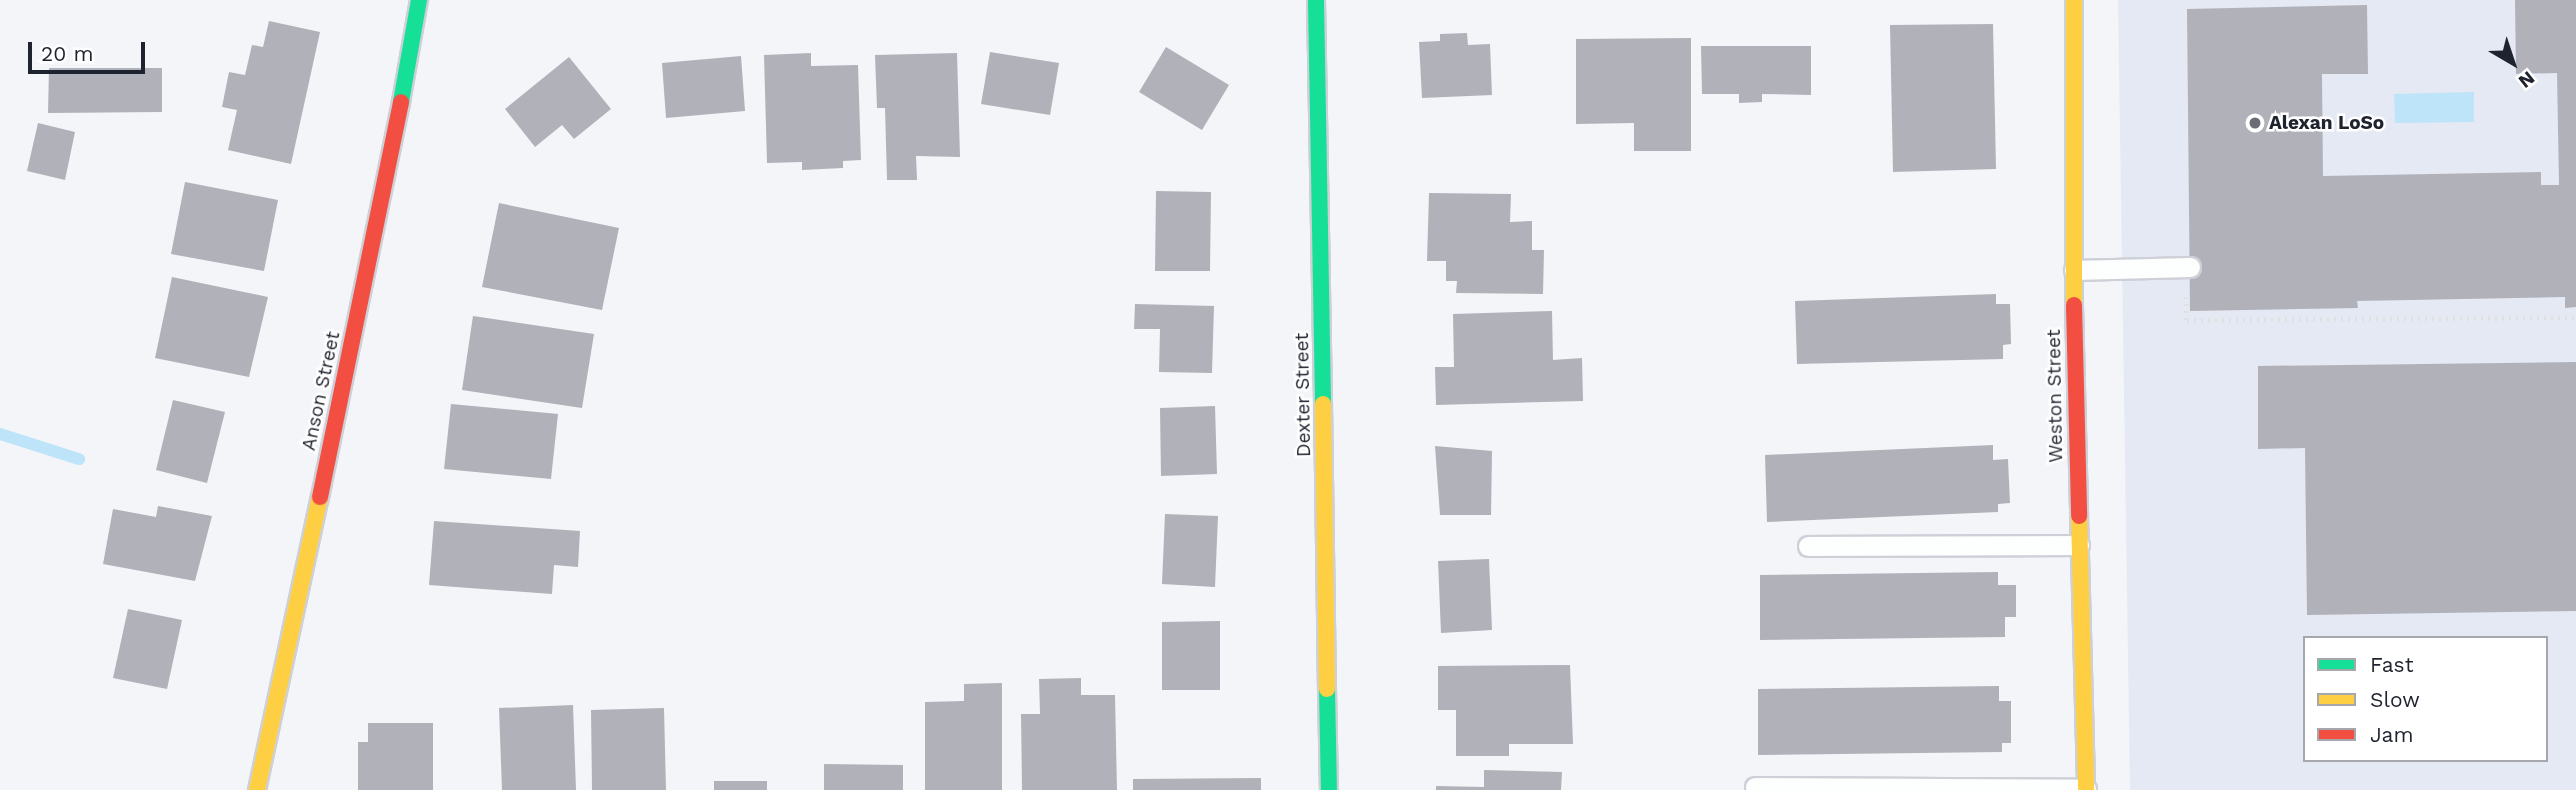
<!DOCTYPE html>
<style>
body{margin:0}
#map{position:relative;width:2576px;height:790px;overflow:hidden;background:#f4f5f9;font-family:"Work Sans",sans-serif}
div>[style]{position:absolute}
[style*='--x']{left:calc(var(--x)*1px);top:calc(var(--y)*1px);width:calc(var(--w)*1px);rotate:calc(var(--a)*1deg)}
.built>*{inset:0;background:#e5e9f3}
.water>*{inset:0;background:#bde4f8}
.stream>*{height:12px;margin:-6px;padding:0 6px;transform-origin:6px;border-radius:6px;background:#bde4f8}
.building>*{inset:0;background:#b1b1b9}
.path>*{height:4.5px;margin-top:-2.25px;transform-origin:0;background:repeating-linear-gradient(90deg,#e1e1e3 0 2px,transparent 0 7px)}
.roads{filter:drop-shadow(2px 0 #ced0d8) drop-shadow(-2px 0 #ced0d8) drop-shadow(0 2px #ced0d8) drop-shadow(0 -2px #ced0d8)}
.lane>*{height:19px;margin:-9.5px;padding:0 9.5px;transform-origin:9.5px;border-radius:9.5px;background:#fdfefe}
.fast>*{height:16px;margin:-8px;padding:0 8px;transform-origin:8px;border-radius:8px;background:#16e098}
.slow>*{height:16px;margin:-8px;padding:0 8px;transform-origin:8px;border-radius:8px;background:#ffcf43}
.jam>*{height:16px;margin:-8px;padding:0 8px;transform-origin:8px;border-radius:8px;background:#f24e42}
.dots>*{width:19px;height:19px;translate:-50% -50%;box-sizing:border-box;border:4px solid #fff;border-radius:50%}
span{translate:-50% -50%;white-space:nowrap;text-align:center;line-height:1.15;-webkit-text-stroke:5px #fff;paint-order:stroke}
.poi-label{font-size:19px;color:#1f232f;font-weight:700}
.left{translate:0 -50%;text-align:left}
.street-label{font-size:19px;color:#1f232f}
.legend{position:absolute;left:2303px;top:636px;width:245px;height:126px;box-sizing:border-box;background:#fff;border:2px solid #a5a7ac;margin:0;padding:9px 12px;list-style:none;font-size:21px;color:#1f232f}
.legend li{display:flex;align-items:center;gap:14px;height:35px}
.legend b{width:35px;border:2px solid #a5a7ac}
.north{position:absolute;left:2478px;top:28px;width:70px;height:70px;-webkit-text-stroke:5px #fff;paint-order:stroke;rotate:141deg;font-size:19px;font-weight:700;line-height:28px;text-align:center;color:#1f232f}
.north::after{content:'';display:block;margin:auto;width:24px;height:32px;background:#1f232f;clip-path:polygon(50% 0,100% 100%,50% 72%,0 100%)}
.scale{position:absolute;left:28px;top:42px;width:117px;height:32px;box-sizing:border-box;border:4px solid #1f232f;border-top:0;padding-left:9px;font-size:21px;line-height:24px;white-space:nowrap;color:#1f232f;-webkit-text-stroke:5px #fff;paint-order:stroke}
</style>
<div id="map">
<div class="built">
<i style="clip-path:polygon(evenodd,2118px 0,2576px 0,2576px 790px,2130px 790px,2118px 0,2305px 638px,2546px 638px,2546px 760px,2305px 760px,2305px 638px)"></i>
</div>
<div class="water">
<i style="clip-path:polygon(2474px 92px,2474px 122px,2395px 123px,2394px 94px)"></i>
</div>
<div class="stream">
<i style="--x:0;--y:434;--w:83;--a:17.6"></i>
</div>
<div class="building">
<i style="clip-path:polygon(2515px 0,2576px 0,2576px 307px,2565px 308px,2565px 297px,2357px 301px,2358px 308px,2190px 311px,2187px 9px,2367px 5px,2368px 74px,2322px 74px,2323px 176px,2541px 172px,2541px 185px,2559px 185px,2557px 73px,2516px 74px)"></i>
<i style="clip-path:polygon(269px 21px,320px 32px,291px 164px,228px 150px,237px 110px,222px 107px,229px 72px,245px 75px,252px 45px,263px 47px)"></i>
<i style="clip-path:polygon(1993px 24px,1996px 169px,1893px 172px,1890px 25px)"></i>
<i style="clip-path:polygon(1467px 33px,1468px 45px,1490px 44px,1492px 95px,1422px 98px,1419px 42px,1440px 41px,1440px 34px)"></i>
<i style="clip-path:polygon(1691px 38px,1691px 151px,1634px 151px,1634px 123px,1576px 124px,1576px 39px)"></i>
<i style="clip-path:polygon(1701px 46px,1811px 46px,1811px 95px,1762px 94px,1762px 102px,1739px 103px,1739px 94px,1702px 94px)"></i>
<i style="clip-path:polygon(1166px 47px,1229px 85px,1202px 130px,1139px 92px)"></i>
<i style="clip-path:polygon(990px 52px,1059px 63px,1050px 115px,981px 104px)"></i>
<i style="clip-path:polygon(811px 53px,811px 66px,858px 65px,861px 160px,843px 161px,843px 168px,802px 170px,802px 162px,767px 163px,764px 55px)"></i>
<i style="clip-path:polygon(957px 53px,960px 157px,916px 156px,917px 180px,887px 180px,885px 108px,877px 108px,875px 55px)"></i>
<i style="clip-path:polygon(741px 56px,745px 111px,666px 118px,662px 63px)"></i>
<i style="clip-path:polygon(569px 57px,611px 109px,574px 139px,562px 125px,535px 147px,505px 109px)"></i>
<i style="clip-path:polygon(49px 68px,162px 68px,162px 112px,48px 113px)"></i>
<i style="clip-path:polygon(38px 123px,75px 132px,65px 180px,27px 171px)"></i>
<i style="clip-path:polygon(185px 182px,278px 200px,264px 271px,171px 254px)"></i>
<i style="clip-path:polygon(1156px 191px,1211px 192px,1210px 271px,1155px 271px)"></i>
<i style="clip-path:polygon(1429px 193px,1511px 194px,1510px 222px,1532px 221px,1532px 250px,1544px 250px,1543px 294px,1456px 293px,1457px 281px,1446px 281px,1446px 261px,1427px 261px)"></i>
<i style="clip-path:polygon(499px 203px,619px 228px,602px 310px,482px 287px)"></i>
<i style="clip-path:polygon(172px 277px,268px 297px,249px 377px,155px 358px)"></i>
<i style="clip-path:polygon(1996px 294px,1996px 304px,2010px 304px,2011px 344px,2003px 345px,2003px 359px,1797px 364px,1795px 301px)"></i>
<i style="clip-path:polygon(1135px 304px,1214px 306px,1212px 373px,1159px 372px,1160px 329px,1134px 329px)"></i>
<i style="clip-path:polygon(1552px 311px,1553px 360px,1582px 358px,1583px 401px,1436px 405px,1435px 367px,1454px 367px,1453px 314px)"></i>
<i style="clip-path:polygon(473px 316px,594px 334px,582px 408px,462px 390px)"></i>
<i style="clip-path:polygon(2576px 362px,2576px 611px,2307px 615px,2305px 448px,2258px 449px,2258px 366px)"></i>
<i style="clip-path:polygon(173px 400px,225px 412px,207px 483px,156px 470px)"></i>
<i style="clip-path:polygon(451px 404px,558px 414px,551px 479px,444px 469px)"></i>
<i style="clip-path:polygon(1215px 406px,1217px 474px,1161px 476px,1160px 408px)"></i>
<i style="clip-path:polygon(1993px 445px,1993px 460px,2008px 459px,2010px 503px,1998px 504px,1998px 512px,1767px 522px,1765px 455px)"></i>
<i style="clip-path:polygon(1435px 446px,1492px 451px,1491px 515px,1440px 515px)"></i>
<i style="clip-path:polygon(158px 506px,212px 516px,195px 581px,103px 564px,113px 509px,156px 517px)"></i>
<i style="clip-path:polygon(1165px 514px,1218px 516px,1215px 587px,1162px 584px)"></i>
<i style="clip-path:polygon(434px 521px,580px 531px,578px 567px,554px 565px,552px 594px,429px 585px)"></i>
<i style="clip-path:polygon(1489px 559px,1492px 630px,1441px 633px,1438px 561px)"></i>
<i style="clip-path:polygon(1998px 572px,1998px 585px,2016px 585px,2016px 617px,2005px 617px,2005px 637px,1760px 640px,1760px 575px)"></i>
<i style="clip-path:polygon(128px 609px,182px 620px,167px 689px,113px 678px)"></i>
<i style="clip-path:polygon(1220px 621px,1220px 690px,1162px 690px,1162px 622px)"></i>
<i style="clip-path:polygon(1570px 665px,1573px 744px,1509px 744px,1509px 756px,1456px 756px,1456px 710px,1438px 710px,1438px 666px)"></i>
<i style="clip-path:polygon(1081px 678px,1081px 695px,1115px 695px,1117px 790px,1022px 790px,1021px 714px,1040px 714px,1039px 679px)"></i>
<i style="clip-path:polygon(1002px 683px,1002px 790px,925px 790px,925px 702px,964px 701px,964px 684px)"></i>
<i style="clip-path:polygon(1999px 686px,1999px 701px,2011px 701px,2011px 743px,2002px 743px,2002px 752px,1758px 755px,1758px 689px)"></i>
<i style="clip-path:polygon(573px 705px,576px 790px,502px 790px,499px 708px)"></i>
<i style="clip-path:polygon(664px 708px,666px 790px,592px 790px,591px 710px)"></i>
<i style="clip-path:polygon(368px 723px,433px 723px,433px 790px,358px 790px,358px 742px,368px 742px)"></i>
<i style="clip-path:polygon(824px 764px,903px 765px,903px 790px,824px 790px)"></i>
<i style="clip-path:polygon(1484px 770px,1562px 772px,1561px 790px,1436px 790px,1436px 786px,1484px 787px)"></i>
<i style="clip-path:polygon(1261px 778px,1261px 790px,1133px 790px,1133px 779px)"></i>
<i style="clip-path:polygon(714px 781px,767px 781px,767px 790px,714px 790px)"></i>
</div>
<div class="path">
<i style="--x:2186;--y:297;--w:23;--a:88"></i>
<i style="--x:2187;--y:320;--w:389;--a:-0.4"></i>
</div>
<div class="roads">
<div class="lane">
<i style="--x:2074;--y:270;--w:116;--a:-1.5"></i>
<i style="--x:1808;--y:546;--w:271;--a:-0.2"></i>
<i style="--x:1755;--y:787;--w:331;--a:0.3"></i>
</div>
<div class="fast">
<i style="--x:1316;--y:0;--w:404;--a:89"></i>
<i style="--x:401;--y:102;--w:104;--a:-80"></i>
<i style="--x:1327;--y:689;--w:101;--a:88.9"></i>
</div>
<div class="slow">
<i style="--x:2074;--y:0;--w:305;--a:90"></i>
<i style="--x:1323;--y:404;--w:285;--a:89.2"></i>
<i style="--x:2079;--y:516;--w:274;--a:88.5"></i>
<i style="--x:257;--y:790;--w:300;--a:-77.9"></i>
</div>
<div class="jam">
<i style="--x:2074;--y:305;--w:211;--a:88.6"></i>
<i style="--x:320;--y:497;--w:403;--a:-78.4"></i>
</div>
</div>
<div class="dots">
<i style="left:2255px;top:123px;background:#6a6c76"></i>
</div>
<div class="poi-label">
<span class="left" style="left:2269px;top:123px">Alexan LoSo</span>
</div>
<div class="street-label">
<span style="left:321px;top:391px;rotate:-78deg">Anson Street</span>
<span style="left:1303px;top:395px;rotate:-91deg">Dexter Street</span>
<span style="left:2055px;top:396px;rotate:-91deg">Weston Street</span>
</div>
<ul class="legend">
<li><b style="height:9px;background:#16e098"></b>Fast</li>
<li><b style="height:9px;background:#ffcf43"></b>Slow</li>
<li><b style="height:9px;background:#f24e42"></b>Jam</li>
</ul>
<div class="north">N</div>
<div class="scale">20 m</div>
</div>
